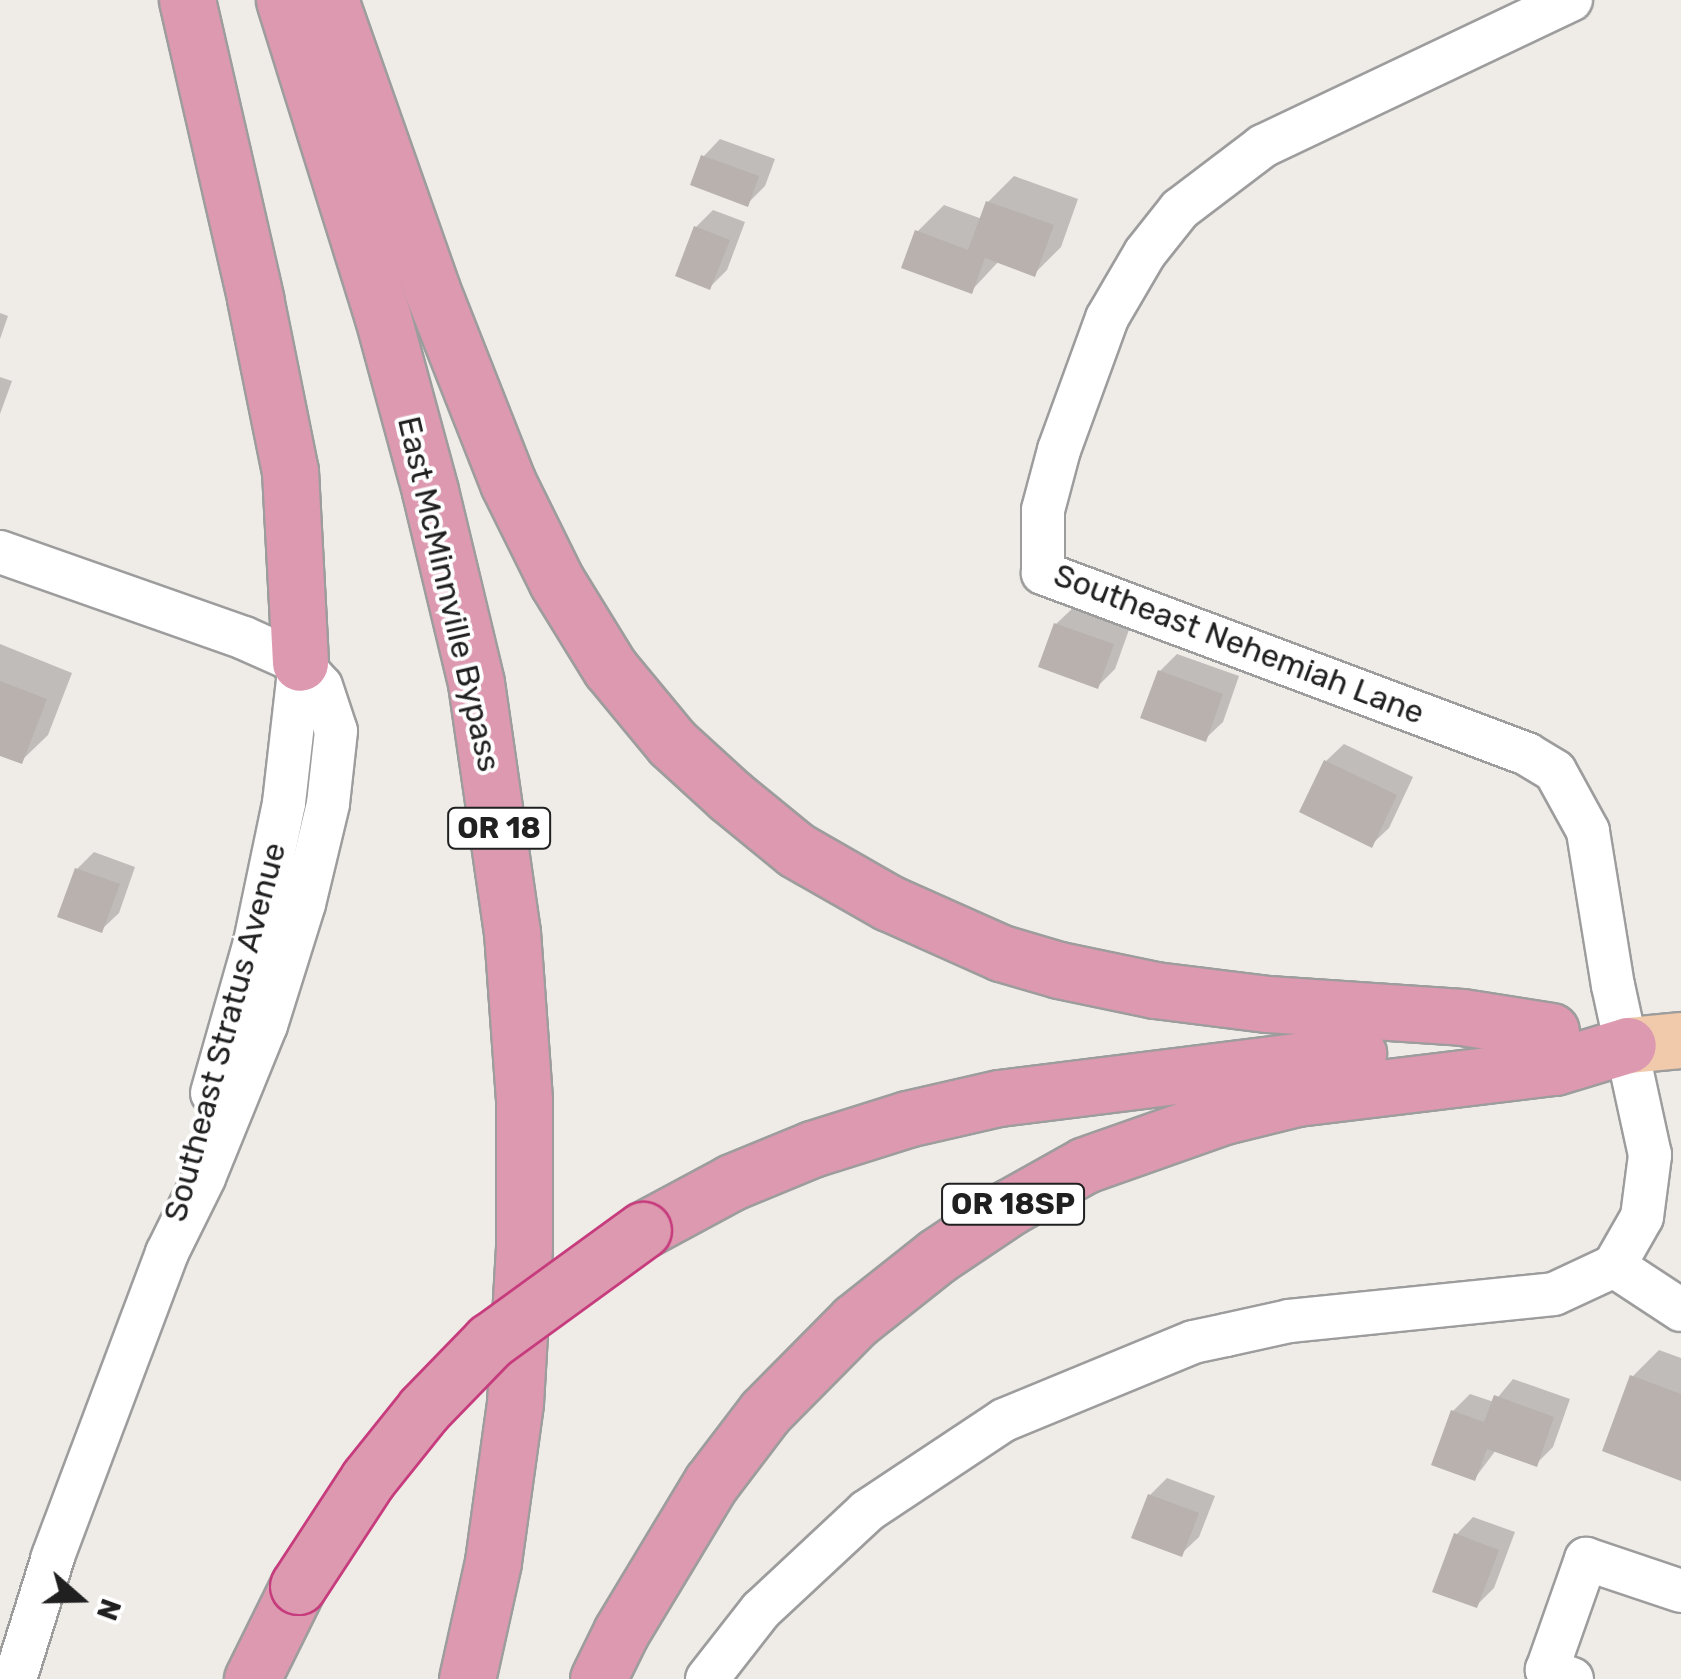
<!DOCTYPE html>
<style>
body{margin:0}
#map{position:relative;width:1681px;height:1679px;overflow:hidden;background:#efece8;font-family:Rubik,sans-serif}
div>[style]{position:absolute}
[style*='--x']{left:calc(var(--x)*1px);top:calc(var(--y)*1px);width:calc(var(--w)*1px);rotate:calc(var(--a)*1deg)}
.shadow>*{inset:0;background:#0003}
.building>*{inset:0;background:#b9b1ae}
.roads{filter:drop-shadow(2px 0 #9d9d9d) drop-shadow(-2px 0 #9d9d9d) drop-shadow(0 2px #9d9d9d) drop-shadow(0 -2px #9d9d9d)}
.minor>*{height:42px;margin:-21px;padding:0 21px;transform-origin:21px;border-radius:21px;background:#fff}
.major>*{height:55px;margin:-27.5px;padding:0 27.5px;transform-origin:27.5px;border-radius:27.5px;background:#f1caab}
.highway>*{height:55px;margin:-27.5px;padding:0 27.5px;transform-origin:27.5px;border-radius:27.5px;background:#dd99af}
.bridges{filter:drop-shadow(2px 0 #c63c7d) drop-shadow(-2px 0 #c63c7d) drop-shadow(0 2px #c63c7d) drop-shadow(0 -2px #c63c7d)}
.highway-bridge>*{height:55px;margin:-27.5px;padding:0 27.5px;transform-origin:27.5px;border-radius:27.5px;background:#dd99af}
span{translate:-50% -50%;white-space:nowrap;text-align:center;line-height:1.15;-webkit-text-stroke:8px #fff;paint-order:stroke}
.shield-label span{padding:2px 8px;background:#fff;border:2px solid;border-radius:8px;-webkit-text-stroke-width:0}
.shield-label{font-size:30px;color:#202020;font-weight:700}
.street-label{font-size:32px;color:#202020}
.north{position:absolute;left:30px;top:1549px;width:100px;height:100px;-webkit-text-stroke:8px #fff;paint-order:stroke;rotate:110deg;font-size:28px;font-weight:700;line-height:40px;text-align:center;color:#202020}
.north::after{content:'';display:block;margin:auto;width:35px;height:45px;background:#202020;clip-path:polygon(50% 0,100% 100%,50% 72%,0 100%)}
</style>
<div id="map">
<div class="shadow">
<i style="clip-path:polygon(720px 139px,775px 159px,765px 186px,747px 204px,703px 157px)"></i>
<i style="clip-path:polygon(1014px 176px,1078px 199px,1061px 247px,1034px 274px,999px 261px,971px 291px,917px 232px,944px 205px,982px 219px,988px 202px)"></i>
<i style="clip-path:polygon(713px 210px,745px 222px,727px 270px,710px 287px,696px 227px)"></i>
<i style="clip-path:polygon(0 313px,8px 316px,0 339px)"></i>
<i style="clip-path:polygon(0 377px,12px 381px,0 414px)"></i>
<i style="clip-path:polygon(1074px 607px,1130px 627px,1115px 669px,1098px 686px,1056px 624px)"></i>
<i style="clip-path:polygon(0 644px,72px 673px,48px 735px,21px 761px,0 753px)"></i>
<i style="clip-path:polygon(1177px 654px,1239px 676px,1223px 722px,1205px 739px,1160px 671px)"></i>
<i style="clip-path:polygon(1344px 744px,1413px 777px,1389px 828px,1371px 845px,1326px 761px)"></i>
<i style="clip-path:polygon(94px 852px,135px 867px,119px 913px,101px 930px,77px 869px)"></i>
<i style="clip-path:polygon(1659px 1350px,1681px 1358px,1681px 1478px,1632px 1377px)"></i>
<i style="clip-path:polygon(1513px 1379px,1570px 1399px,1553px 1447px,1536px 1464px,1496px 1450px,1475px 1478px,1453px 1411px,1470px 1394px,1494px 1402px)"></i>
<i style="clip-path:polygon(1167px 1478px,1215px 1496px,1199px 1537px,1181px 1554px,1150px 1495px)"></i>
<i style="clip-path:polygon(1473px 1517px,1515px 1532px,1494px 1588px,1477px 1605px,1456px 1535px)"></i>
</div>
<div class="building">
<i style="clip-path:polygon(701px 155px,759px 176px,748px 207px,690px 185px)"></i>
<i style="clip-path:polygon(986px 201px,1054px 225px,1035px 277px,985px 258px,972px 294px,901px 268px,915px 230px,968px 250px)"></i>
<i style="clip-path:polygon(694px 226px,730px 240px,710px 290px,675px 276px)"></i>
<i style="clip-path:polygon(1054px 623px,1114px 644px,1098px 689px,1038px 667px)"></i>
<i style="clip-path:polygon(1158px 670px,1223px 694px,1206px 742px,1140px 718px)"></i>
<i style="clip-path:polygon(0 681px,47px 699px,22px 764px,0 756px)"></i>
<i style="clip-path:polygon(1324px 760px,1397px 795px,1372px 848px,1299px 812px)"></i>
<i style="clip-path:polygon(75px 868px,120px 884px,102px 933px,57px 917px)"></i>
<i style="clip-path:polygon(1630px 1375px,1681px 1394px,1681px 1481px,1602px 1451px)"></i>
<i style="clip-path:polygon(1494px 1395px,1554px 1417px,1537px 1467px,1487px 1449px,1475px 1481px,1431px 1465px,1451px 1410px,1484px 1422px)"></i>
<i style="clip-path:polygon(1148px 1494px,1199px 1513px,1182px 1557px,1131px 1538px)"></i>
<i style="clip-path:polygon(1454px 1533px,1499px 1550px,1477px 1608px,1432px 1592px)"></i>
</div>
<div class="roads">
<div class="minor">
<i style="--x:0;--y:552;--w:259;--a:19.4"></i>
<i style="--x:244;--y:638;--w:61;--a:24.1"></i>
<i style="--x:300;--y:663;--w:31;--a:48"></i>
<i style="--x:321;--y:686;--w:47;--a:71.6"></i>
<i style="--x:336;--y:731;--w:73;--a:96.3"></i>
<i style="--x:328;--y:804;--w:103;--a:103.5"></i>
<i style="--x:304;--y:904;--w:127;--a:107.4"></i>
<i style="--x:266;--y:1025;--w:165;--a:112.1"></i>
<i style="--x:204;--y:1178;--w:84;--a:116.3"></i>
<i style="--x:167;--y:1253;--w:325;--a:110.6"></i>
<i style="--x:53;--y:1557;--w:128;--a:107.3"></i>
<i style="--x:212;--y:1093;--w:157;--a:-74.1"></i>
<i style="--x:255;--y:942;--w:142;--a:-78.2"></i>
<i style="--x:284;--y:803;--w:141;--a:-83.5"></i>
<i style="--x:1614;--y:1266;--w:80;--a:33.3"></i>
<i style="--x:707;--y:1679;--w:88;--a:-52"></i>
<i style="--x:761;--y:1610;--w:145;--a:-43"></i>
<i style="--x:867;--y:1511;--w:164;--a:-33.6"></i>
<i style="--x:1004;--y:1420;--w:204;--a:-22.4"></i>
<i style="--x:1193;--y:1342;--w:34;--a:-12"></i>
<i style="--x:1226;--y:1335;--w:65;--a:-12.5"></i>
<i style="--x:1289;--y:1321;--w:266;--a:-5.8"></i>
<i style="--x:1554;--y:1294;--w:66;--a:-25"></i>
<i style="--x:1614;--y:1266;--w:56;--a:-60.3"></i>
<i style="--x:1642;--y:1217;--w:63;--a:-82.6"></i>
<i style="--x:1650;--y:1155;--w:173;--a:-102.3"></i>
<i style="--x:1613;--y:986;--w:157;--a:-99.2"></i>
<i style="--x:1588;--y:831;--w:68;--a:-118.8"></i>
<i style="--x:1555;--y:771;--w:33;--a:-149"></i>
<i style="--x:1527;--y:754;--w:517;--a:-159.5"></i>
<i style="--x:1043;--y:573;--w:63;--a:-90"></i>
<i style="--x:1043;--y:510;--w:62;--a:-75.1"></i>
<i style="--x:1059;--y:450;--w:140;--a:-70"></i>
<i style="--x:1107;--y:318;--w:75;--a:-59.7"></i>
<i style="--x:1145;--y:253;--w:56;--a:-51.5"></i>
<i style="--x:1180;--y:209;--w:104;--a:-37.2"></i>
<i style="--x:1263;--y:146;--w:341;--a:-25.4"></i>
<i style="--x:1572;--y:1679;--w:27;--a:-160"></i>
<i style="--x:1547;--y:1670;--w:118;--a:-70.6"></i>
<i style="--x:1586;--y:1559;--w:100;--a:18.6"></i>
</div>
<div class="major">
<i style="--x:1628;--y:1045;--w:53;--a:-5.4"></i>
</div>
<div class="highway">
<i style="--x:187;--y:0;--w:306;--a:77.1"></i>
<i style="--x:255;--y:298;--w:177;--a:78.6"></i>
<i style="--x:290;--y:471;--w:192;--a:87"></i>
<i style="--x:284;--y:0;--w:329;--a:72.7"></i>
<i style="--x:382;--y:314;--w:183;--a:74.8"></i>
<i style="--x:430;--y:491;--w:197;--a:76.5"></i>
<i style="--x:476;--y:683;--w:252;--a:81.8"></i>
<i style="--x:512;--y:932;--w:169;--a:85.9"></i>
<i style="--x:524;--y:1101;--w:146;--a:90"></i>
<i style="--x:524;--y:1247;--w:156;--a:93.3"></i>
<i style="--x:515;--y:1403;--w:161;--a:97.9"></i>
<i style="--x:493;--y:1562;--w:120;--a:102.5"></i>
<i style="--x:330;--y:0;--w:307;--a:70.6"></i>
<i style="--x:432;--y:290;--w:207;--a:68.5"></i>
<i style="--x:508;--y:483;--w:110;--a:63.7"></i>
<i style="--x:557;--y:582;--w:101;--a:58.4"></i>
<i style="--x:610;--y:668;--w:97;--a:50.4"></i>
<i style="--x:672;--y:743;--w:79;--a:42.4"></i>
<i style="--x:730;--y:796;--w:85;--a:39.3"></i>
<i style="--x:796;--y:850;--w:107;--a:29.7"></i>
<i style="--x:889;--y:903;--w:123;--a:24.1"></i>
<i style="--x:1001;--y:953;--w:60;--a:16.3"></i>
<i style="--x:1059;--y:970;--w:98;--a:11.8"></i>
<i style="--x:1155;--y:990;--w:114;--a:7.1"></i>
<i style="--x:1268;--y:1004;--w:194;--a:3.8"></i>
<i style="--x:1462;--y:1017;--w:90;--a:8.9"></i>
<i style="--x:643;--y:1230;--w:101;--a:-28.3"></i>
<i style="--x:732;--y:1182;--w:87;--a:-22.4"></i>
<i style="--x:812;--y:1149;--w:100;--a:-17.5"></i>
<i style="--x:907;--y:1119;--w:94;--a:-12.9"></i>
<i style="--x:999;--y:1098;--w:362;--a:-7.1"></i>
<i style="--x:252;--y:1679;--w:104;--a:-63.7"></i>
<i style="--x:598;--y:1679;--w:52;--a:-63.9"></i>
<i style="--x:621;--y:1632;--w:174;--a:-58.9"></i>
<i style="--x:711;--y:1483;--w:89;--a:-52.7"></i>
<i style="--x:765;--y:1412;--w:128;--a:-45.3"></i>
<i style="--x:855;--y:1321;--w:105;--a:-38.4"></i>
<i style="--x:937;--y:1256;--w:88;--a:-33.9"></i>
<i style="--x:1010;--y:1207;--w:86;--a:-29.2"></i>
<i style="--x:1085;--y:1165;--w:147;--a:-19.4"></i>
<i style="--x:1224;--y:1116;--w:75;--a:-13.9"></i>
<i style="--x:1297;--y:1098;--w:260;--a:-6.9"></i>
<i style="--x:1555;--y:1067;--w:76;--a:-16.8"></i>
</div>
</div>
<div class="bridges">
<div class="highway-bridge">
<i style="--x:298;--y:1586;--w:128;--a:-56.8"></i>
<i style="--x:368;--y:1479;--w:90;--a:-51.3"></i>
<i style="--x:424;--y:1409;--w:95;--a:-45.9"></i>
<i style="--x:490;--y:1341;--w:189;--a:-36"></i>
</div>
</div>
<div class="shield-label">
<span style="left:499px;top:828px">OR 18</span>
<span style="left:1013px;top:1204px">OR 18SP</span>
</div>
<div class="street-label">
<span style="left:449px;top:594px;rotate:77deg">East McMinnville Bypass</span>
<span style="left:1239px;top:644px;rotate:21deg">Southeast Nehemiah Lane</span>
<span style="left:225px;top:1032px;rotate:-75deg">Southeast Stratus Avenue</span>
</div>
<div class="north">N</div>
</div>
